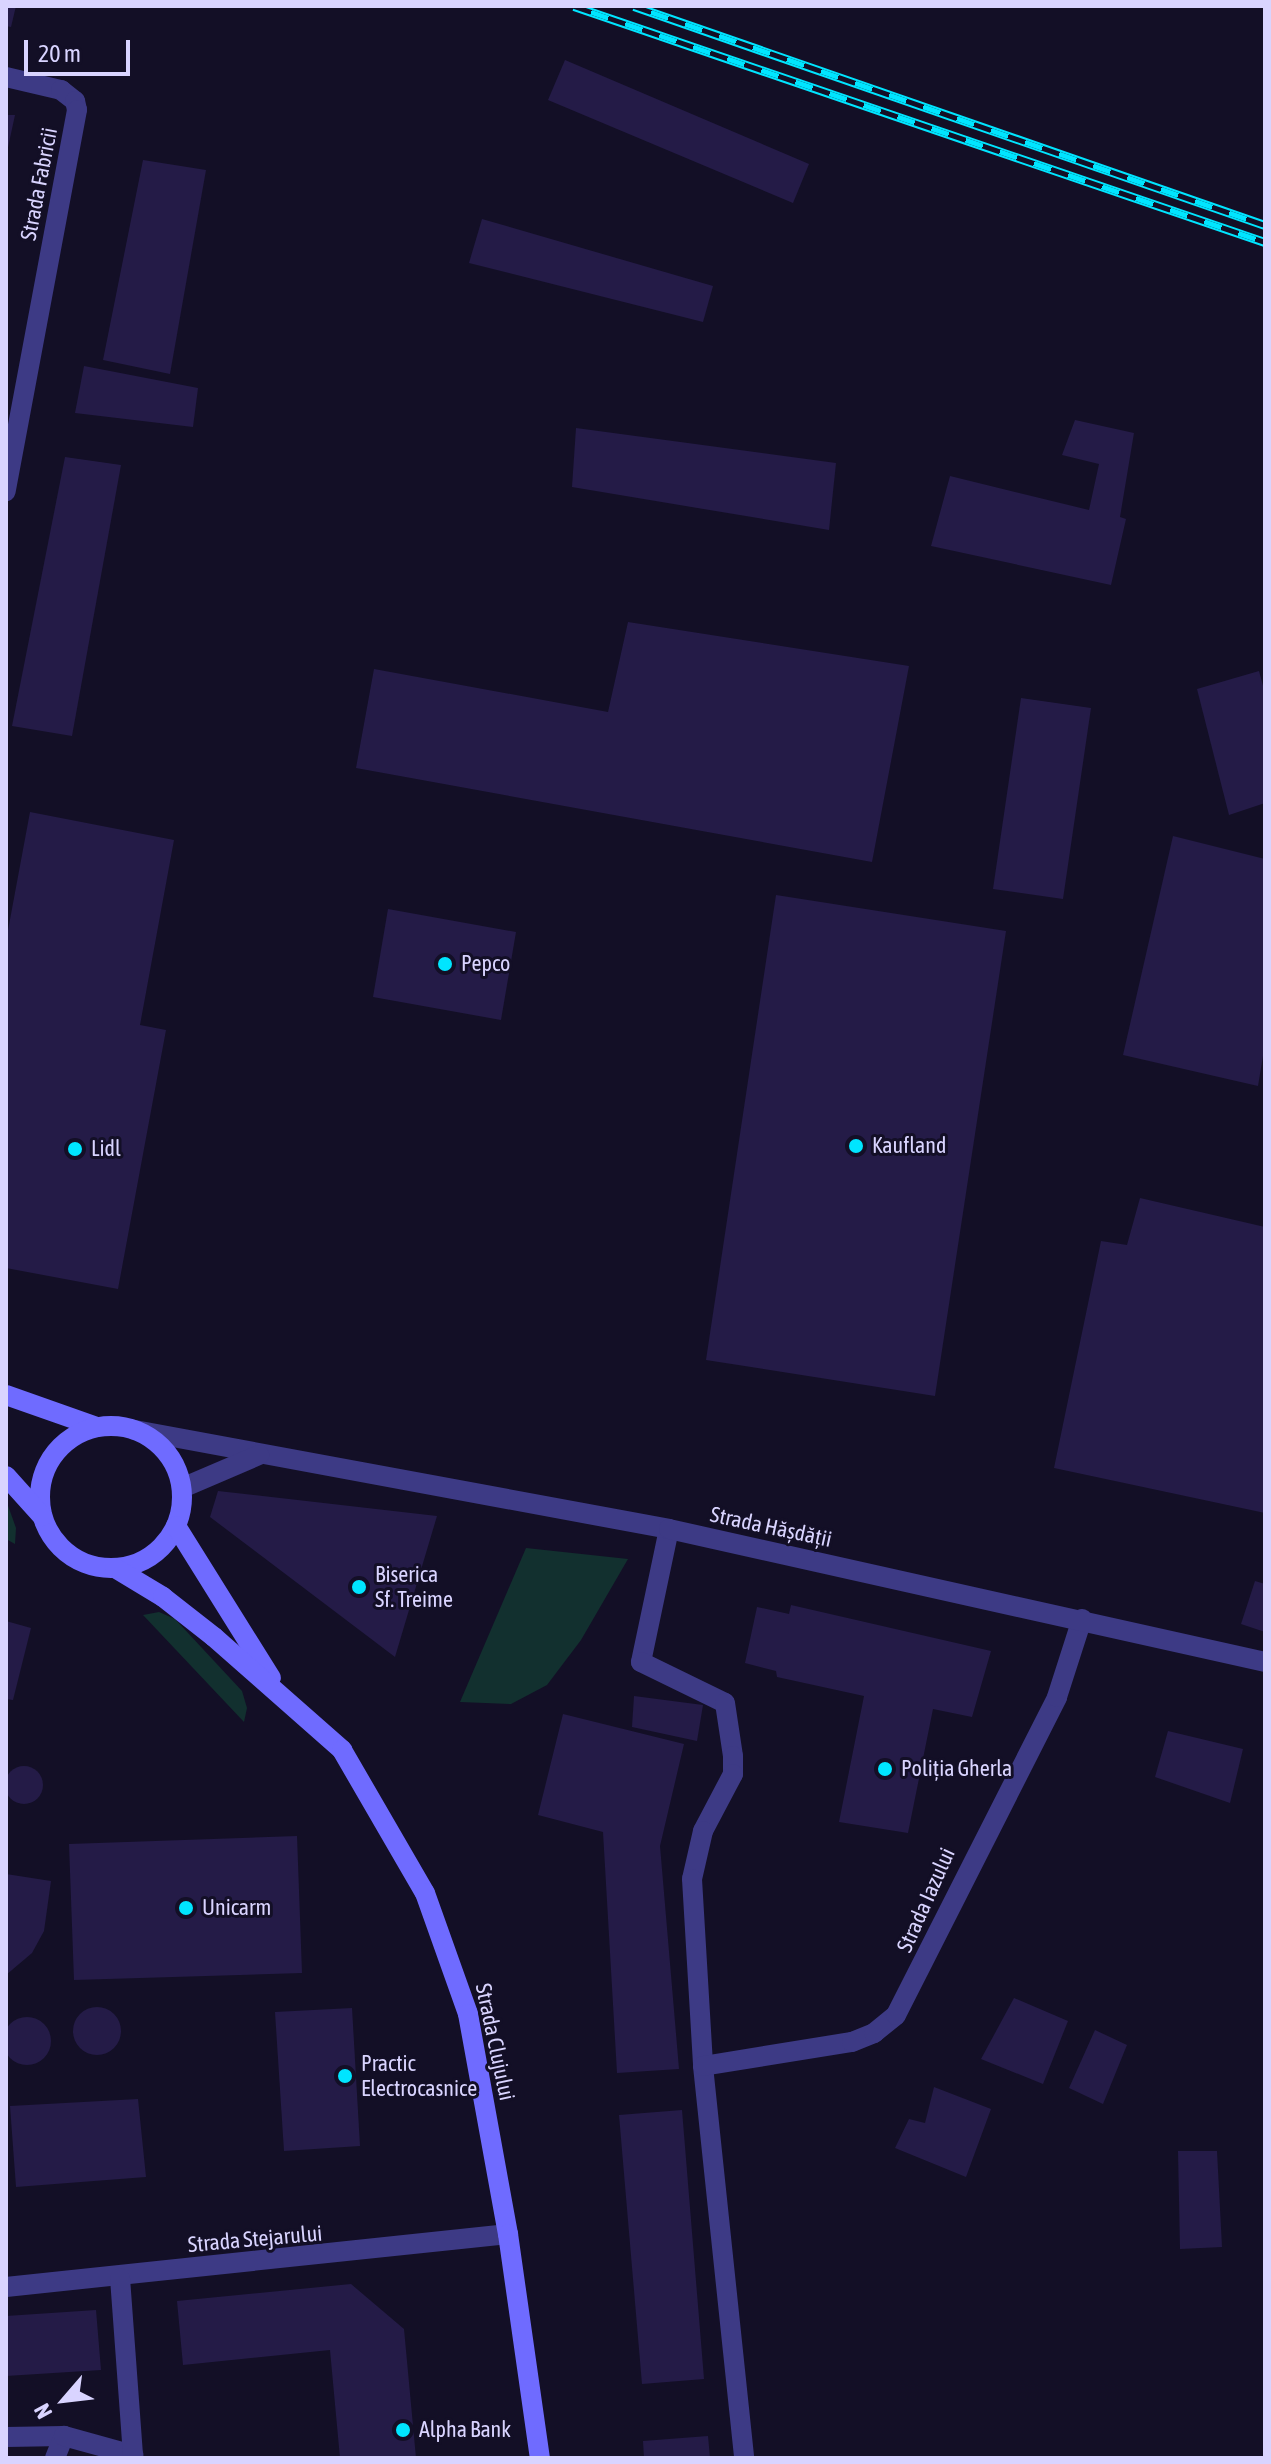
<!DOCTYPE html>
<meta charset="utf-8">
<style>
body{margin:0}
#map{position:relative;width:1271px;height:2464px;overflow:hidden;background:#130f26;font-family:"Asap Condensed",sans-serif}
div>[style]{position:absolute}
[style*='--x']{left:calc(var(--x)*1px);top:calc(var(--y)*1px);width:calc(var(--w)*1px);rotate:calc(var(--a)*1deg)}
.green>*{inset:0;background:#12302f}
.building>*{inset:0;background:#241b47}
.round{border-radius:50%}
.minor>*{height:20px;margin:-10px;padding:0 10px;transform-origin:10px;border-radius:10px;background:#3d3a85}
.tertiary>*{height:20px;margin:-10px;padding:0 10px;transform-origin:10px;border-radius:10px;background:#3d3a85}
.secondary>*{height:20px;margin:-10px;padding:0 10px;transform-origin:10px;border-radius:10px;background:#6f6bff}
.secondary>.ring{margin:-10px;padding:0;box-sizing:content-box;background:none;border:20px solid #6f6bff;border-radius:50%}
.rail>*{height:9px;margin-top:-4.5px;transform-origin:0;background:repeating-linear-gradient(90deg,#130f26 0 18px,#00e5ff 0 36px);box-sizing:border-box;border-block:2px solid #00e5ff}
.dots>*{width:22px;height:22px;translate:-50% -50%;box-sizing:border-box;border:4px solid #130f26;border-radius:50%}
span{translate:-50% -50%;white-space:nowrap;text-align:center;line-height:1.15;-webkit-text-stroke:6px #130f26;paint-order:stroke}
.street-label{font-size:22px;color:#d9d4ff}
.poi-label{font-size:22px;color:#d9d4ff}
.left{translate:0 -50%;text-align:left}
.frame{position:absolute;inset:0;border:8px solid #d9d4ff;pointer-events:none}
.north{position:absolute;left:24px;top:2360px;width:80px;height:80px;-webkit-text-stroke:6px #130f26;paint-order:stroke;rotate:242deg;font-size:22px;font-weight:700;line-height:32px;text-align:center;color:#d9d4ff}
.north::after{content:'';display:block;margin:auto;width:28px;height:36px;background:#d9d4ff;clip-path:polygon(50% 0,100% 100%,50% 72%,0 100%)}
.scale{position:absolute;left:24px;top:40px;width:106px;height:36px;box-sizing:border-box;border:4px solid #d9d4ff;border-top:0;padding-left:10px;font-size:24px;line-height:28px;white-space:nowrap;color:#d9d4ff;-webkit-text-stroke:6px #130f26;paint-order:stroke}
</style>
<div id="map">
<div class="green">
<i style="clip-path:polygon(6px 1500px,16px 1528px,15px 1544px,6px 1539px)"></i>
<i style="clip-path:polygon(526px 1548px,628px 1559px,581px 1640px,547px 1685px,511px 1704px,460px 1702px)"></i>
<i style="clip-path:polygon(159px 1612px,175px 1619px,242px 1691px,247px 1708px,244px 1722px,143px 1615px)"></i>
</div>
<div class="building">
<i style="clip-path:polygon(6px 6px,16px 6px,11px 27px,6px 26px)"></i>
<i style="clip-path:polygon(565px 60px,809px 164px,793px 203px,548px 100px)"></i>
<i style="clip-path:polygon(6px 115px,15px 115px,7px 152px,6px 152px)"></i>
<i style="clip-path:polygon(143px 160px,206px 170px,170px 374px,103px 360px)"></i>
<i style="clip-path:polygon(482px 219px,713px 286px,703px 322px,469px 263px)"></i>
<i style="clip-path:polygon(84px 366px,198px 388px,193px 427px,75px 413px)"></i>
<i style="clip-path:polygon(1075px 420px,1134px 433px,1120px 517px,1126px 519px,1111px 585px,931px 546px,950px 476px,1089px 510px,1099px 464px,1062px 455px)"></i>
<i style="clip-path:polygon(576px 428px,836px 463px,829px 530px,572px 487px)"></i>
<i style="clip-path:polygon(65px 457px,121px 465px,72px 736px,12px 726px)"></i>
<i style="clip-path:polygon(628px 622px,909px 666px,872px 862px,356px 768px,374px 669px,608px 712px)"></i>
<i style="clip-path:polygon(1259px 671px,1265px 693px,1265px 803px,1229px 815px,1197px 689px)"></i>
<i style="clip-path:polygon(1021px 698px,1091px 708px,1063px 899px,993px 889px)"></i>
<i style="clip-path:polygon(30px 812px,174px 840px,140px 1025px,166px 1030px,118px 1289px,6px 1268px,6px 941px)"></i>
<i style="clip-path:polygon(1173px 836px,1265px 859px,1265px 1044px,1258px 1086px,1123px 1055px)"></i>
<i style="clip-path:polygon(776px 895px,1006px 931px,935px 1396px,706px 1360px)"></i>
<i style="clip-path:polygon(388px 909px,516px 932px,501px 1020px,373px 997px)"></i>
<i style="clip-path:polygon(1140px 1198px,1265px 1227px,1265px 1513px,1054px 1468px,1101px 1241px,1127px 1245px)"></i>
<i style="clip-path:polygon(218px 1491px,437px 1516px,395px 1657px,210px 1517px)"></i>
<i style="clip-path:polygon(1255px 1581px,1265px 1584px,1265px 1632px,1241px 1624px)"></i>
<i style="clip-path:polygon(791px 1605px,991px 1651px,972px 1717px,933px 1709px,908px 1833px,839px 1822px,864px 1696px,777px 1677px,776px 1671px,745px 1663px,757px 1607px,789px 1614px)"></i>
<i style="clip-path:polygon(6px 1621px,31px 1628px,13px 1700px,6px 1699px)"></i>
<i style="clip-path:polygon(634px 1696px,703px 1705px,697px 1741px,632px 1727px)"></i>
<i style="clip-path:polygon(563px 1714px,684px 1744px,660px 1846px,679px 2069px,617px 2073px,603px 1832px,538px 1815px)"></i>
<i style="clip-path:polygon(1168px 1731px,1243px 1749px,1230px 1803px,1155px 1777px)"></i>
<i class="round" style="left:5px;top:1766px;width:38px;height:38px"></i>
<i style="clip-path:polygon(297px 1836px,302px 1973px,74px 1980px,69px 1844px)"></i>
<i style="clip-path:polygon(6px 1874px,51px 1881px,44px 1931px,32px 1953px,6px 1975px)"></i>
<i style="clip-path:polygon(1014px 1998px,1068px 2021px,1043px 2084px,981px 2059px)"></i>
<i class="round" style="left:73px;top:2007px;width:48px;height:48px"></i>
<i style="clip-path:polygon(352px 2008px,360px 2146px,284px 2151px,275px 2012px)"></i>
<i class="round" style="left:3px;top:2017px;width:48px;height:48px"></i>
<i style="clip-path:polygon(1095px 2030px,1127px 2045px,1103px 2104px,1069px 2088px)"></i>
<i style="clip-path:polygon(934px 2087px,991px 2109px,966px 2177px,895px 2148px,909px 2119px,925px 2123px)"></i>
<i style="clip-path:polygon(138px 2099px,146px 2177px,16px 2187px,10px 2106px)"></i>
<i style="clip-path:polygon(682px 2110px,704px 2379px,642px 2384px,619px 2115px)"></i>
<i style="clip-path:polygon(1178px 2151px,1217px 2151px,1222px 2247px,1180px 2249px)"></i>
<i style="clip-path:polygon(351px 2284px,404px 2329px,416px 2458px,340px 2458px,330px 2350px,183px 2365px,177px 2301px)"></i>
<i style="clip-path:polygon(96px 2310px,101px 2370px,6px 2376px,6px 2316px)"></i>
<i style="clip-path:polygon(708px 2436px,710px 2458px,644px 2458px,643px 2441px)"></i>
</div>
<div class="minor">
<i style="--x:6;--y:77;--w:57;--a:13.3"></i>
<i style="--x:61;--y:90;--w:18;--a:38"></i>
<i style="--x:75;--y:101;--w:9;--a:77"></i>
<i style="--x:77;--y:110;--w:388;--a:100.6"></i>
<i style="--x:669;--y:1529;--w:136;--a:101.9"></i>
<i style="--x:641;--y:1662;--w:93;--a:26"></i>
<i style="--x:725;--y:1703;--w:54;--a:81.4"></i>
<i style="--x:733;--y:1756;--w:18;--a:90"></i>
<i style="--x:733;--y:1774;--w:64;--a:117.8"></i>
<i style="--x:703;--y:1831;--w:49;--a:102.9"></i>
<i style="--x:692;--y:1879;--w:187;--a:86.6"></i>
<i style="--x:703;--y:2066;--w:394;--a:84"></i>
<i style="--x:703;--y:2066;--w:151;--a:-9.2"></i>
<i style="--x:852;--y:2042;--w:24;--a:-22"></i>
<i style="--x:874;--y:2033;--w:28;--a:-39"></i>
<i style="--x:896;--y:2015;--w:356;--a:-63.1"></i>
<i style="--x:1057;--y:1697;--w:82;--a:-72.2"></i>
<i style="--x:6;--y:2287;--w:505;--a:-6.03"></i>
<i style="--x:6;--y:2437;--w:58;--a:-1"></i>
<i style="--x:55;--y:2458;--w:24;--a:-68"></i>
<i style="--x:64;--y:2436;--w:72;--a:15.4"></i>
<i style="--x:133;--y:2455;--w:177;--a:-94.2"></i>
</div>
<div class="tertiary">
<i style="--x:135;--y:1430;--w:543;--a:10.5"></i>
<i style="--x:669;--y:1529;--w:611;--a:12.58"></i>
<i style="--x:182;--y:1488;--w:84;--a:-23.2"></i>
</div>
<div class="secondary">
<i style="--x:6;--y:1395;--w:96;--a:19.4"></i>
<i class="ring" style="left:40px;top:1426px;width:122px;height:122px"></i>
<i style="--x:6;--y:1476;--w:54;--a:48"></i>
<i style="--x:176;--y:1526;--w:179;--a:58"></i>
<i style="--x:115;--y:1568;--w:56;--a:31.1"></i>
<i style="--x:163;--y:1597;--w:65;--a:38.1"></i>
<i style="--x:214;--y:1637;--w:171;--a:41.4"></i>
<i style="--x:342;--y:1750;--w:165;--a:59.9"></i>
<i style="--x:425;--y:1893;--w:128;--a:70.4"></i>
<i style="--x:468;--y:2014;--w:224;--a:79.7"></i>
<i style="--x:508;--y:2234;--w:226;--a:81.9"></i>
</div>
<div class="rail">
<i style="--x:574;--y:6;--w:730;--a:18.86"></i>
<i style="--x:634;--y:6;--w:668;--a:19.14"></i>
</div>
<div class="dots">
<i style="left:445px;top:964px;background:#00e5ff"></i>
<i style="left:856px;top:1146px;background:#00e5ff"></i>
<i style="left:75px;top:1149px;background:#00e5ff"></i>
<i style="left:359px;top:1587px;background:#00e5ff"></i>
<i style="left:885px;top:1769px;background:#00e5ff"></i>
<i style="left:186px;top:1908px;background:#00e5ff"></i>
<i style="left:345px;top:2076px;background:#00e5ff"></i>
<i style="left:403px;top:2430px;background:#00e5ff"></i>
</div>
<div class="street-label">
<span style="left:39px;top:184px;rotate:-79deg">Strada Fabricii</span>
<span style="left:771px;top:1527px;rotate:12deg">Strada Hășdății</span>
<span style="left:926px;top:1900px;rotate:-66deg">Strada Iazului</span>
<span style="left:495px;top:2042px;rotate:78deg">Strada Clujului</span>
<span style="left:255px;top:2239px;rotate:-5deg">Strada Stejarului</span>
</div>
<div class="poi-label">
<span class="left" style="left:461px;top:964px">Pepco</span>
<span class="left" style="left:872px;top:1146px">Kaufland</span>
<span class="left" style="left:91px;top:1149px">Lidl</span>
<span class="left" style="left:375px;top:1587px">Biserica<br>Sf. Treime</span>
<span class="left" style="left:901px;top:1769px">Poliția Gherla</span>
<span class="left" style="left:202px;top:1908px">Unicarm</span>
<span class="left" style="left:361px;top:2076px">Practic<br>Electrocasnice</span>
<span class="left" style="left:419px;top:2430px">Alpha Bank</span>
</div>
<div class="frame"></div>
<div class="north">N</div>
<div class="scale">20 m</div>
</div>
